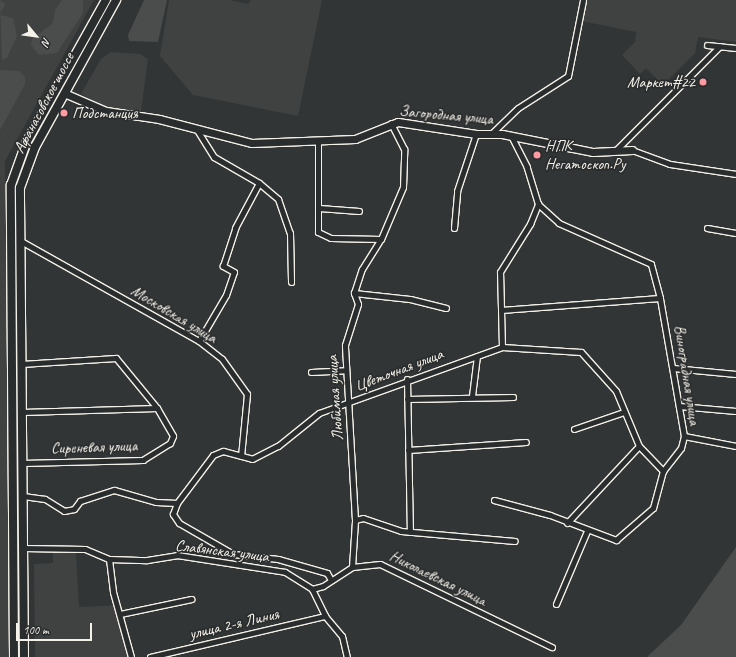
<!DOCTYPE html>
<meta charset="utf-8">
<style>
body{margin:0}
#map{position:relative;width:736px;height:657px;overflow:hidden;background:#323535;font-family:Caveat,sans-serif}
div>[style]{position:absolute}
[style*='--x']{left:calc(var(--x)*1px);top:calc(var(--y)*1px);width:calc(var(--w)*1px);rotate:calc(var(--a)*1deg)}
.built>*{inset:0;background:#404242}
.green>*{inset:0;background:#4b4d4c}
.roads{filter:drop-shadow(1px 0 #f4f1e8) drop-shadow(-1px 0 #f4f1e8) drop-shadow(0 1px #f4f1e8) drop-shadow(0 -1px #f4f1e8)}
.street>*{height:5px;margin:-2.5px;padding:0 2.5px;transform-origin:2.5px;border-radius:2.5px;background:#2a2d2e}
.secondary>*{height:7px;margin:-3.5px;padding:0 3.5px;transform-origin:3.5px;border-radius:3.5px;background:#2a2d2e}
.primary>*{height:8px;margin:-4px;padding:0 4px;transform-origin:4px;border-radius:4px;background:#2a2d2e}
.dots>*{width:11px;height:11px;translate:-50% -50%;box-sizing:border-box;border:2px solid #2a2d2e;border-radius:50%}
span{translate:-50% -50%;white-space:nowrap;text-align:center;line-height:1.15;-webkit-text-stroke:3.5px #2a2d2e;paint-order:stroke}
.poi-label{font-size:16px;color:#f4f1e8}
.right{translate:-100% -50%;text-align:right}
.left{translate:0 -50%;text-align:left}
.street-label{font-size:16px;color:#f4f1e8}
.north{position:absolute;left:16px;top:16px;width:40px;height:40px;-webkit-text-stroke:3px #2a2d2e;paint-order:stroke;rotate:119deg;font-size:11px;font-weight:700;line-height:16px;text-align:center;color:#f4f1e8}
.north::after{content:'';display:block;margin:auto;width:14px;height:18px;background:#f4f1e8;clip-path:polygon(50% 0,100% 100%,50% 72%,0 100%)}
.scale{position:absolute;left:16px;top:623px;width:76px;height:18px;box-sizing:border-box;border:2px solid #f4f1e8;border-top:0;padding-left:5px;font-size:12px;line-height:14px;white-space:nowrap;color:#f4f1e8;-webkit-text-stroke:3px #2a2d2e;paint-order:stroke}
</style>
<div id="map">
<div class="built">
<i style="clip-path:polygon(0 0,94px 0,5px 161px,11px 657px,0 657px)"></i>
<i style="clip-path:polygon(169px 0,229px 0,248px 4px,251px 0,322px 0,298px 116px,193px 95px,160px 56px)"></i>
<i style="clip-path:polygon(580px 0,736px 0,736px 42px,698px 37px,695px 53px,663px 85px,646px 68px,640px 74px,622px 55px,635px 42px,636px 32px,576px 20px)"></i>
<i style="clip-path:polygon(111px 52px,140px 54px,148px 59px,141px 111px,108px 108px,81px 94px,101px 59px)"></i>
<i style="clip-path:polygon(53px 551px,76px 553px,79px 607px,122px 605px,135px 657px,35px 657px,34px 564px,53px 563px)"></i>
</div>
<div class="green">
<i style="clip-path:polygon(0 0,5px 4px,0 15px,13px 18px,17px 36px,7px 58px,2px 60px)"></i>
<i style="clip-path:polygon(62px 0,83px 0,83px 13px,57px 53px,39px 55px,31px 45px,32px 39px,53px 23px,55px 10px)"></i>
<i style="clip-path:polygon(144px 0,167px 0,158px 42px,129px 41px,128px 35px)"></i>
<i style="clip-path:polygon(0 70px,19px 71px,25px 77px,25px 84px,0 130px)"></i>
<i style="clip-path:polygon(736px 547px,736px 657px,647px 657px,681px 625px)"></i>
</div>
<div class="roads">
<div class="street">
<i style="--x:707;--y:45;--w:29;--a:6"></i>
<i style="--x:197;--y:130;--w:32;--a:58"></i>
<i style="--x:214;--y:157;--w:52;--a:30"></i>
<i style="--x:259;--y:183;--w:25;--a:40"></i>
<i style="--x:278;--y:199;--w:36;--a:71"></i>
<i style="--x:290;--y:233;--w:49;--a:88.8"></i>
<i style="--x:491;--y:134;--w:37;--a:-44"></i>
<i style="--x:518;--y:108;--w:59;--a:-32.6"></i>
<i style="--x:568;--y:76;--w:77;--a:-78.8"></i>
<i style="--x:318;--y:143;--w:89;--a:90"></i>
<i style="--x:318;--y:232;--w:14;--a:25"></i>
<i style="--x:331;--y:238;--w:50;--a:1.1"></i>
<i style="--x:632;--y:150;--w:40;--a:20.2"></i>
<i style="--x:670;--y:164;--w:67;--a:8.6"></i>
<i style="--x:615;--y:151;--w:148;--a:-45"></i>
<i style="--x:319;--y:208;--w:40;--a:4.3"></i>
<i style="--x:454;--y:228;--w:37;--a:-85"></i>
<i style="--x:457;--y:191;--w:60;--a:-71.6"></i>
<i style="--x:707;--y:228;--w:29;--a:10"></i>
<i style="--x:19;--y:240;--w:206;--a:29.3"></i>
<i style="--x:199;--y:341;--w:29;--a:38"></i>
<i style="--x:222;--y:359;--w:43;--a:54.5"></i>
<i style="--x:247;--y:394;--w:62;--a:95.5"></i>
<i style="--x:354;--y:293;--w:56;--a:6.1"></i>
<i style="--x:410;--y:299;--w:37;--a:14"></i>
<i style="--x:501;--y:310;--w:159;--a:-4.3"></i>
<i style="--x:199;--y:341;--w:53;--a:-59.6"></i>
<i style="--x:226;--y:295;--w:24;--a:-71"></i>
<i style="--x:234;--y:272;--w:13;--a:-151"></i>
<i style="--x:223;--y:266;--w:40;--a:-72"></i>
<i style="--x:235;--y:228;--w:51;--a:-61.9"></i>
<i style="--x:502;--y:347;--w:75;--a:-91.5"></i>
<i style="--x:500;--y:272;--w:57;--a:-58"></i>
<i style="--x:530;--y:224;--w:22;--a:-68"></i>
<i style="--x:538;--y:204;--w:39;--a:-107"></i>
<i style="--x:527;--y:167;--w:35;--a:-117"></i>
<i style="--x:21;--y:364;--w:95;--a:-3.6"></i>
<i style="--x:116;--y:358;--w:65;--a:50.6"></i>
<i style="--x:157;--y:408;--w:32;--a:60"></i>
<i style="--x:173;--y:436;--w:8;--a:113"></i>
<i style="--x:170;--y:443;--w:32;--a:148"></i>
<i style="--x:143;--y:460;--w:121;--a:178.6"></i>
<i style="--x:673;--y:368;--w:63;--a:5.4"></i>
<i style="--x:311;--y:372;--w:35;--a:-3"></i>
<i style="--x:407;--y:379;--w:153;--a:88.9"></i>
<i style="--x:472;--y:396;--w:40;--a:-82.9"></i>
<i style="--x:407;--y:399;--w:106;--a:-1.1"></i>
<i style="--x:679;--y:406;--w:57;--a:5"></i>
<i style="--x:22;--y:412;--w:135;--a:-1.7"></i>
<i style="--x:574;--y:429;--w:53;--a:-18.8"></i>
<i style="--x:684;--y:436;--w:53;--a:10.9"></i>
<i style="--x:408;--y:450;--w:118;--a:-3.9"></i>
<i style="--x:23;--y:496;--w:22;--a:8"></i>
<i style="--x:45;--y:499;--w:22;--a:32"></i>
<i style="--x:64;--y:511;--w:10;--a:-11"></i>
<i style="--x:74;--y:509;--w:10;--a:-53"></i>
<i style="--x:80;--y:501;--w:36;--a:-18"></i>
<i style="--x:114;--y:490;--w:44;--a:15.9"></i>
<i style="--x:156;--y:502;--w:21;--a:3"></i>
<i style="--x:494;--y:500;--w:58;--a:15"></i>
<i style="--x:550;--y:515;--w:71;--a:20.7"></i>
<i style="--x:616;--y:540;--w:49;--a:-40.9"></i>
<i style="--x:653;--y:508;--w:38;--a:-75"></i>
<i style="--x:663;--y:471;--w:29;--a:-52"></i>
<i style="--x:681;--y:448;--w:12;--a:-76"></i>
<i style="--x:684;--y:436;--w:140;--a:-99.9"></i>
<i style="--x:660;--y:298;--w:35;--a:-105"></i>
<i style="--x:651;--y:264;--w:101;--a:-156"></i>
<i style="--x:559;--y:223;--w:28;--a:-138"></i>
<i style="--x:355;--y:520;--w:8;--a:-14"></i>
<i style="--x:363;--y:518;--w:40;--a:18.9"></i>
<i style="--x:401;--y:531;--w:114;--a:5"></i>
<i style="--x:567;--y:523;--w:105;--a:-46.9"></i>
<i style="--x:23;--y:548;--w:62;--a:0.9"></i>
<i style="--x:85;--y:549;--w:26;--a:23"></i>
<i style="--x:109;--y:559;--w:38;--a:2"></i>
<i style="--x:147;--y:560;--w:30;--a:-9"></i>
<i style="--x:177;--y:555;--w:109;--a:8.9"></i>
<i style="--x:285;--y:572;--w:32;--a:32"></i>
<i style="--x:312;--y:589;--w:30;--a:64"></i>
<i style="--x:325;--y:616;--w:26;--a:50"></i>
<i style="--x:342;--y:636;--w:22;--a:77"></i>
<i style="--x:109;--y:559;--w:33;--a:83"></i>
<i style="--x:113;--y:592;--w:67;--a:74.5"></i>
<i style="--x:352;--y:567;--w:47;--a:-86.3"></i>
<i style="--x:355;--y:520;--w:175;--a:-93.3"></i>
<i style="--x:345;--y:345;--w:43;--a:-72.4"></i>
<i style="--x:358;--y:304;--w:12;--a:-110"></i>
<i style="--x:354;--y:293;--w:25;--a:-72"></i>
<i style="--x:362;--y:269;--w:36;--a:-58"></i>
<i style="--x:381;--y:239;--w:56;--a:-67.1"></i>
<i style="--x:403;--y:187;--w:38;--a:-88"></i>
<i style="--x:404;--y:149;--w:29;--a:-117"></i>
<i style="--x:331;--y:580;--w:8;--a:-120"></i>
<i style="--x:327;--y:573;--w:51;--a:-164.1"></i>
<i style="--x:278;--y:559;--w:45;--a:-173.7"></i>
<i style="--x:233;--y:554;--w:62;--a:-150.1"></i>
<i style="--x:179;--y:523;--w:11;--a:-124"></i>
<i style="--x:173;--y:514;--w:12;--a:-70"></i>
<i style="--x:177;--y:503;--w:60;--a:-53.1"></i>
<i style="--x:213;--y:455;--w:11;--a:-22"></i>
<i style="--x:223;--y:451;--w:30;--a:15"></i>
<i style="--x:252;--y:459;--w:29;--a:-27"></i>
<i style="--x:278;--y:446;--w:53;--a:-38.8"></i>
<i style="--x:319;--y:413;--w:195;--a:-19.8"></i>
<i style="--x:502;--y:347;--w:79;--a:3.6"></i>
<i style="--x:581;--y:352;--w:52;--a:48.1"></i>
<i style="--x:616;--y:391;--w:60;--a:67.3"></i>
<i style="--x:639;--y:446;--w:35;--a:46"></i>
<i style="--x:312;--y:589;--w:11;--a:-15"></i>
<i style="--x:323;--y:586;--w:35;--a:-33"></i>
<i style="--x:352;--y:567;--w:28;--a:-6"></i>
<i style="--x:380;--y:564;--w:191;--a:25.8"></i>
<i style="--x:556;--y:604;--w:79;--a:-67"></i>
<i style="--x:120;--y:614;--w:73;--a:-11.9"></i>
<i style="--x:150;--y:657;--w:180;--a:-13.2"></i>
</div>
<div class="secondary">
<i style="--x:64;--y:93;--w:46;--a:23.2"></i>
<i style="--x:106;--y:111;--w:54;--a:8.6"></i>
<i style="--x:159;--y:119;--w:96;--a:14.5"></i>
<i style="--x:252;--y:143;--w:103;--a:-2.2"></i>
<i style="--x:355;--y:139;--w:46;--a:-21.6"></i>
<i style="--x:398;--y:122;--w:79;--a:8.7"></i>
<i style="--x:476;--y:134;--w:26;--a:0"></i>
<i style="--x:502;--y:134;--w:93;--a:11.2"></i>
<i style="--x:593;--y:152;--w:39;--a:-3"></i>
</div>
<div class="primary">
<i style="--x:14;--y:657;--w:472;--a:-90.4"></i>
<i style="--x:11;--y:185;--w:45;--a:-70.3"></i>
<i style="--x:26;--y:143;--w:164;--a:-60.8"></i>
<i style="--x:24;--y:657;--w:469;--a:-90.5"></i>
<i style="--x:20;--y:188;--w:44;--a:-69.9"></i>
<i style="--x:35;--y:147;--w:168;--a:-61.1"></i>
</div>
</div>
<div class="dots">
<i style="left:703px;top:82px;background:#ff9aa2"></i>
<i style="left:64px;top:113px;background:#ff9aa2"></i>
<i style="left:537px;top:155px;background:#ff9aa2"></i>
</div>
<div class="poi-label">
<span class="right" style="left:695px;top:82px">Маркет#22</span>
<span class="left" style="left:72px;top:113px">Подстанция</span>
<span class="left" style="left:545px;top:155px">НПК<br>Негатоскоп.Ру</span>
</div>
<div class="street-label">
<span style="left:44px;top:103px;rotate:-62deg">Афанасовское шоссе</span>
<span style="left:446px;top:115px;rotate:5deg">Загородная улица</span>
<span style="left:174px;top:314px;rotate:31deg">Московская улица</span>
<span style="left:399px;top:370px;rotate:-21deg">Цветочная улица</span>
<span style="left:687px;top:375px;rotate:81deg">Виноградная улица</span>
<span style="left:335px;top:398px;rotate:-94deg">Любимая улица</span>
<span style="left:94px;top:447px;rotate:-2deg">Сиреневая улица</span>
<span style="left:222px;top:551px;rotate:7deg">Славянская улица</span>
<span style="left:438px;top:578px;rotate:26deg">Николаевская улица</span>
<span style="left:234px;top:624px;rotate:-13deg">улица 2-я Линия</span>
</div>
<div class="north">N</div>
<div class="scale">100 m</div>
</div>
